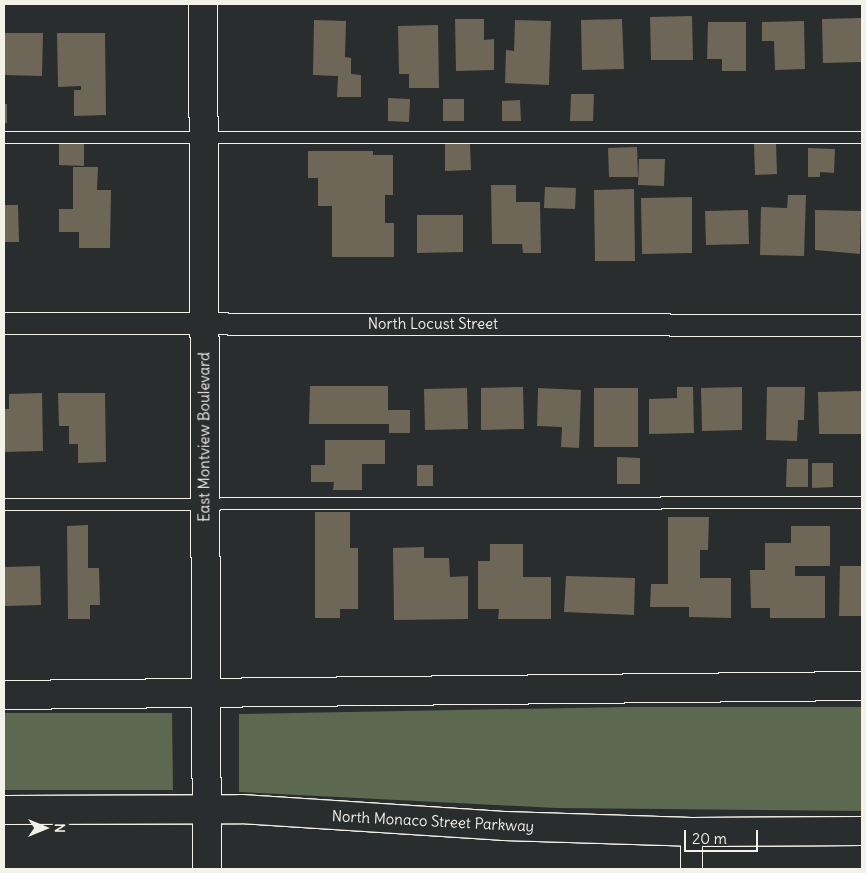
<!DOCTYPE html>
<style>
body{margin:0}
#map{position:relative;width:866px;height:873px;overflow:hidden;background:#2a2d2e;font-family:Delius,sans-serif}
div>[style]{position:absolute}
[style*='--x']{left:calc(var(--x)*1px);top:calc(var(--y)*1px);width:calc(var(--w)*1px);rotate:calc(var(--a)*1deg)}
.green>*{inset:0;background:#5d6850}
.building>*{inset:0;background:#6e6656}
.roads{filter:drop-shadow(1px 0 #f4f1e8) drop-shadow(-1px 0 #f4f1e8) drop-shadow(0 1px #f4f1e8) drop-shadow(0 -1px #f4f1e8)}
.lane>*{height:11px;margin:-5.5px;padding:0 5.5px;transform-origin:5.5px;border-radius:5.5px;background:#2a2d2e}
.street>*{height:21px;margin:-10.5px;padding:0 10.5px;transform-origin:10.5px;border-radius:10.5px;background:#2a2d2e}
.secondary>*{height:28px;margin:-14px;padding:0 14px;transform-origin:14px;border-radius:14px;background:#2a2d2e}
span{translate:-50% -50%;white-space:nowrap;text-align:center;line-height:1.15;-webkit-text-stroke:4px #2a2d2e;paint-order:stroke}
.street-label{font-size:15px;color:#f4f1e8}
.frame{position:absolute;inset:0;border:5px solid #f4f1e8;pointer-events:none}
.north{position:absolute;left:20px;top:803px;width:50px;height:50px;-webkit-text-stroke:4px #2a2d2e;paint-order:stroke;rotate:90deg;font-size:14px;font-weight:700;line-height:20px;text-align:center;color:#f4f1e8}
.north::after{content:'';display:block;margin:auto;width:18px;height:22px;background:#f4f1e8;clip-path:polygon(50% 0,100% 100%,50% 72%,0 100%)}
.scale{position:absolute;left:684px;top:830px;width:74px;height:22px;box-sizing:border-box;border:2px solid #f4f1e8;border-top:0;padding-left:6px;font-size:15px;line-height:18px;white-space:nowrap;color:#f4f1e8;-webkit-text-stroke:4px #2a2d2e;paint-order:stroke}
</style>
<div id="map">
<div class="green">
<i style="clip-path:polygon(627px 707px,862px 707px,862px 811px,556px 808px,239px 792px,239px 714px)"></i>
<i style="clip-path:polygon(4px 713px,172px 713px,173px 790px,4px 790px)"></i>
</div>
<div class="building">
<i style="clip-path:polygon(692px 16px,693px 60px,651px 60px,650px 17px)"></i>
<i style="clip-path:polygon(861px 18px,862px 62px,823px 63px,822px 19px)"></i>
<i style="clip-path:polygon(455px 19px,484px 19px,484px 40px,494px 39px,494px 70px,456px 71px)"></i>
<i style="clip-path:polygon(622px 19px,624px 69px,582px 70px,581px 20px)"></i>
<i style="clip-path:polygon(314px 20px,346px 21px,345px 57px,351px 58px,351px 74px,361px 75px,361px 97px,337px 97px,338px 76px,313px 75px)"></i>
<i style="clip-path:polygon(515px 20px,551px 21px,549px 85px,505px 83px,506px 50px,514px 51px)"></i>
<i style="clip-path:polygon(804px 21px,805px 69px,775px 70px,774px 41px,762px 41px,762px 22px)"></i>
<i style="clip-path:polygon(708px 22px,746px 22px,746px 71px,722px 71px,722px 59px,707px 59px)"></i>
<i style="clip-path:polygon(438px 25px,439px 88px,409px 88px,409px 74px,399px 74px,398px 26px)"></i>
<i style="clip-path:polygon(4px 33px,43px 33px,42px 76px,4px 75px)"></i>
<i style="clip-path:polygon(57px 33px,105px 33px,106px 115px,74px 116px,74px 90px,81px 90px,81px 86px,58px 87px)"></i>
<i style="clip-path:polygon(571px 94px,594px 94px,593px 121px,570px 121px)"></i>
<i style="clip-path:polygon(388px 98px,410px 99px,409px 122px,388px 121px)"></i>
<i style="clip-path:polygon(443px 99px,464px 99px,464px 121px,443px 121px)"></i>
<i style="clip-path:polygon(520px 100px,521px 121px,502px 121px,502px 101px)"></i>
<i style="clip-path:polygon(4px 104px,7px 104px,7px 123px,4px 123px)"></i>
<i style="clip-path:polygon(59px 143px,84px 143px,84px 166px,59px 165px)"></i>
<i style="clip-path:polygon(754px 143px,776px 143px,777px 174px,755px 175px)"></i>
<i style="clip-path:polygon(445px 144px,470px 144px,471px 170px,445px 171px)"></i>
<i style="clip-path:polygon(637px 147px,638px 177px,609px 177px,608px 148px)"></i>
<i style="clip-path:polygon(808px 148px,835px 149px,834px 173px,820px 172px,820px 177px,808px 177px)"></i>
<i style="clip-path:polygon(308px 151px,373px 151px,373px 155px,393px 155px,393px 195px,385px 195px,385px 223px,394px 223px,394px 257px,332px 257px,332px 206px,318px 206px,318px 178px,308px 178px)"></i>
<i style="clip-path:polygon(639px 159px,665px 159px,664px 186px,638px 185px)"></i>
<i style="clip-path:polygon(73px 167px,98px 167px,97px 190px,111px 190px,110px 248px,79px 248px,79px 232px,59px 232px,59px 209px,73px 209px)"></i>
<i style="clip-path:polygon(491px 185px,516px 185px,516px 202px,540px 202px,541px 253px,523px 253px,522px 244px,492px 244px)"></i>
<i style="clip-path:polygon(545px 187px,576px 188px,575px 209px,544px 208px)"></i>
<i style="clip-path:polygon(634px 189px,635px 261px,595px 261px,594px 190px)"></i>
<i style="clip-path:polygon(788px 195px,806px 195px,804px 256px,760px 255px,761px 207px,787px 208px)"></i>
<i style="clip-path:polygon(692px 197px,692px 253px,642px 254px,641px 198px)"></i>
<i style="clip-path:polygon(4px 205px,18px 205px,19px 242px,4px 242px)"></i>
<i style="clip-path:polygon(748px 210px,749px 244px,706px 245px,705px 211px)"></i>
<i style="clip-path:polygon(815px 210px,861px 211px,860px 254px,815px 250px)"></i>
<i style="clip-path:polygon(417px 215px,463px 215px,463px 252px,417px 253px)"></i>
<i style="clip-path:polygon(310px 386px,388px 386px,388px 410px,410px 410px,410px 433px,389px 433px,389px 424px,309px 424px)"></i>
<i style="clip-path:polygon(523px 387px,524px 429px,481px 430px,481px 388px)"></i>
<i style="clip-path:polygon(677px 387px,693px 387px,694px 433px,649px 434px,649px 399px,677px 398px)"></i>
<i style="clip-path:polygon(742px 387px,742px 430px,702px 431px,701px 388px)"></i>
<i style="clip-path:polygon(767px 387px,805px 387px,804px 420px,798px 420px,797px 441px,766px 440px)"></i>
<i style="clip-path:polygon(467px 388px,468px 429px,425px 430px,424px 389px)"></i>
<i style="clip-path:polygon(538px 388px,581px 390px,579px 448px,561px 447px,562px 427px,537px 426px)"></i>
<i style="clip-path:polygon(594px 388px,638px 388px,638px 447px,594px 447px)"></i>
<i style="clip-path:polygon(862px 391px,862px 434px,819px 434px,818px 392px)"></i>
<i style="clip-path:polygon(42px 393px,43px 451px,4px 452px,4px 409px,9px 409px,9px 394px)"></i>
<i style="clip-path:polygon(58px 393px,105px 393px,106px 462px,78px 463px,78px 444px,69px 444px,69px 426px,59px 426px)"></i>
<i style="clip-path:polygon(325px 440px,385px 440px,385px 464px,362px 464px,362px 490px,333px 490px,334px 482px,311px 482px,311px 465px,325px 465px)"></i>
<i style="clip-path:polygon(617px 457px,640px 458px,640px 484px,617px 484px)"></i>
<i style="clip-path:polygon(787px 459px,808px 459px,808px 487px,786px 487px)"></i>
<i style="clip-path:polygon(812px 463px,833px 463px,833px 487px,812px 488px)"></i>
<i style="clip-path:polygon(417px 465px,433px 465px,433px 486px,417px 486px)"></i>
<i style="clip-path:polygon(315px 512px,350px 512px,350px 548px,358px 548px,358px 609px,340px 609px,340px 618px,315px 618px)"></i>
<i style="clip-path:polygon(668px 517px,709px 517px,708px 550px,700px 550px,700px 578px,731px 578px,731px 618px,689px 617px,689px 607px,650px 607px,651px 584px,668px 584px)"></i>
<i style="clip-path:polygon(88px 525px,88px 568px,99px 568px,100px 605px,90px 605px,90px 619px,68px 619px,67px 526px)"></i>
<i style="clip-path:polygon(791px 526px,830px 526px,830px 566px,795px 566px,795px 576px,825px 576px,825px 618px,770px 618px,770px 608px,751px 608px,750px 570px,765px 570px,765px 543px,791px 543px)"></i>
<i style="clip-path:polygon(490px 544px,523px 544px,523px 577px,551px 577px,551px 619px,498px 619px,499px 609px,478px 609px,478px 561px,490px 561px)"></i>
<i style="clip-path:polygon(424px 547px,424px 558px,449px 558px,450px 577px,468px 576px,468px 619px,394px 620px,393px 548px)"></i>
<i style="clip-path:polygon(40px 566px,41px 605px,4px 606px,4px 567px)"></i>
<i style="clip-path:polygon(840px 566px,862px 566px,862px 616px,839px 616px)"></i>
<i style="clip-path:polygon(566px 576px,635px 578px,634px 615px,564px 612px)"></i>
</div>
<div class="roads">
<div class="lane">
<i style="--x:4;--y:137;--w:858;--a:0"></i>
<i style="--x:4;--y:504;--w:858;--a:-0.13"></i>
</div>
<div class="street">
<i style="--x:4;--y:323;--w:858;--a:0.13"></i>
<i style="--x:691;--y:832;--w:37;--a:90"></i>
</div>
<div class="secondary">
<i style="--x:203;--y:4;--w:865;--a:89.74"></i>
<i style="--x:4;--y:695;--w:858;--a:-0.6"></i>
<i style="--x:4;--y:810;--w:237;--a:-0.2"></i>
<i style="--x:241;--y:809;--w:264;--a:3.7"></i>
<i style="--x:504;--y:826;--w:187;--a:1.8"></i>
<i style="--x:691;--y:832;--w:171;--a:-0.3"></i>
</div>
</div>
<div class="street-label">
<span style="left:433px;top:324px">North Locust Street</span>
<span style="left:204px;top:437px;rotate:-90deg">East Montview Boulevard</span>
<span style="left:433px;top:821px;rotate:3deg">North Monaco Street Parkway</span>
</div>
<div class="frame"></div>
<div class="north">N</div>
<div class="scale">20 m</div>
</div>
